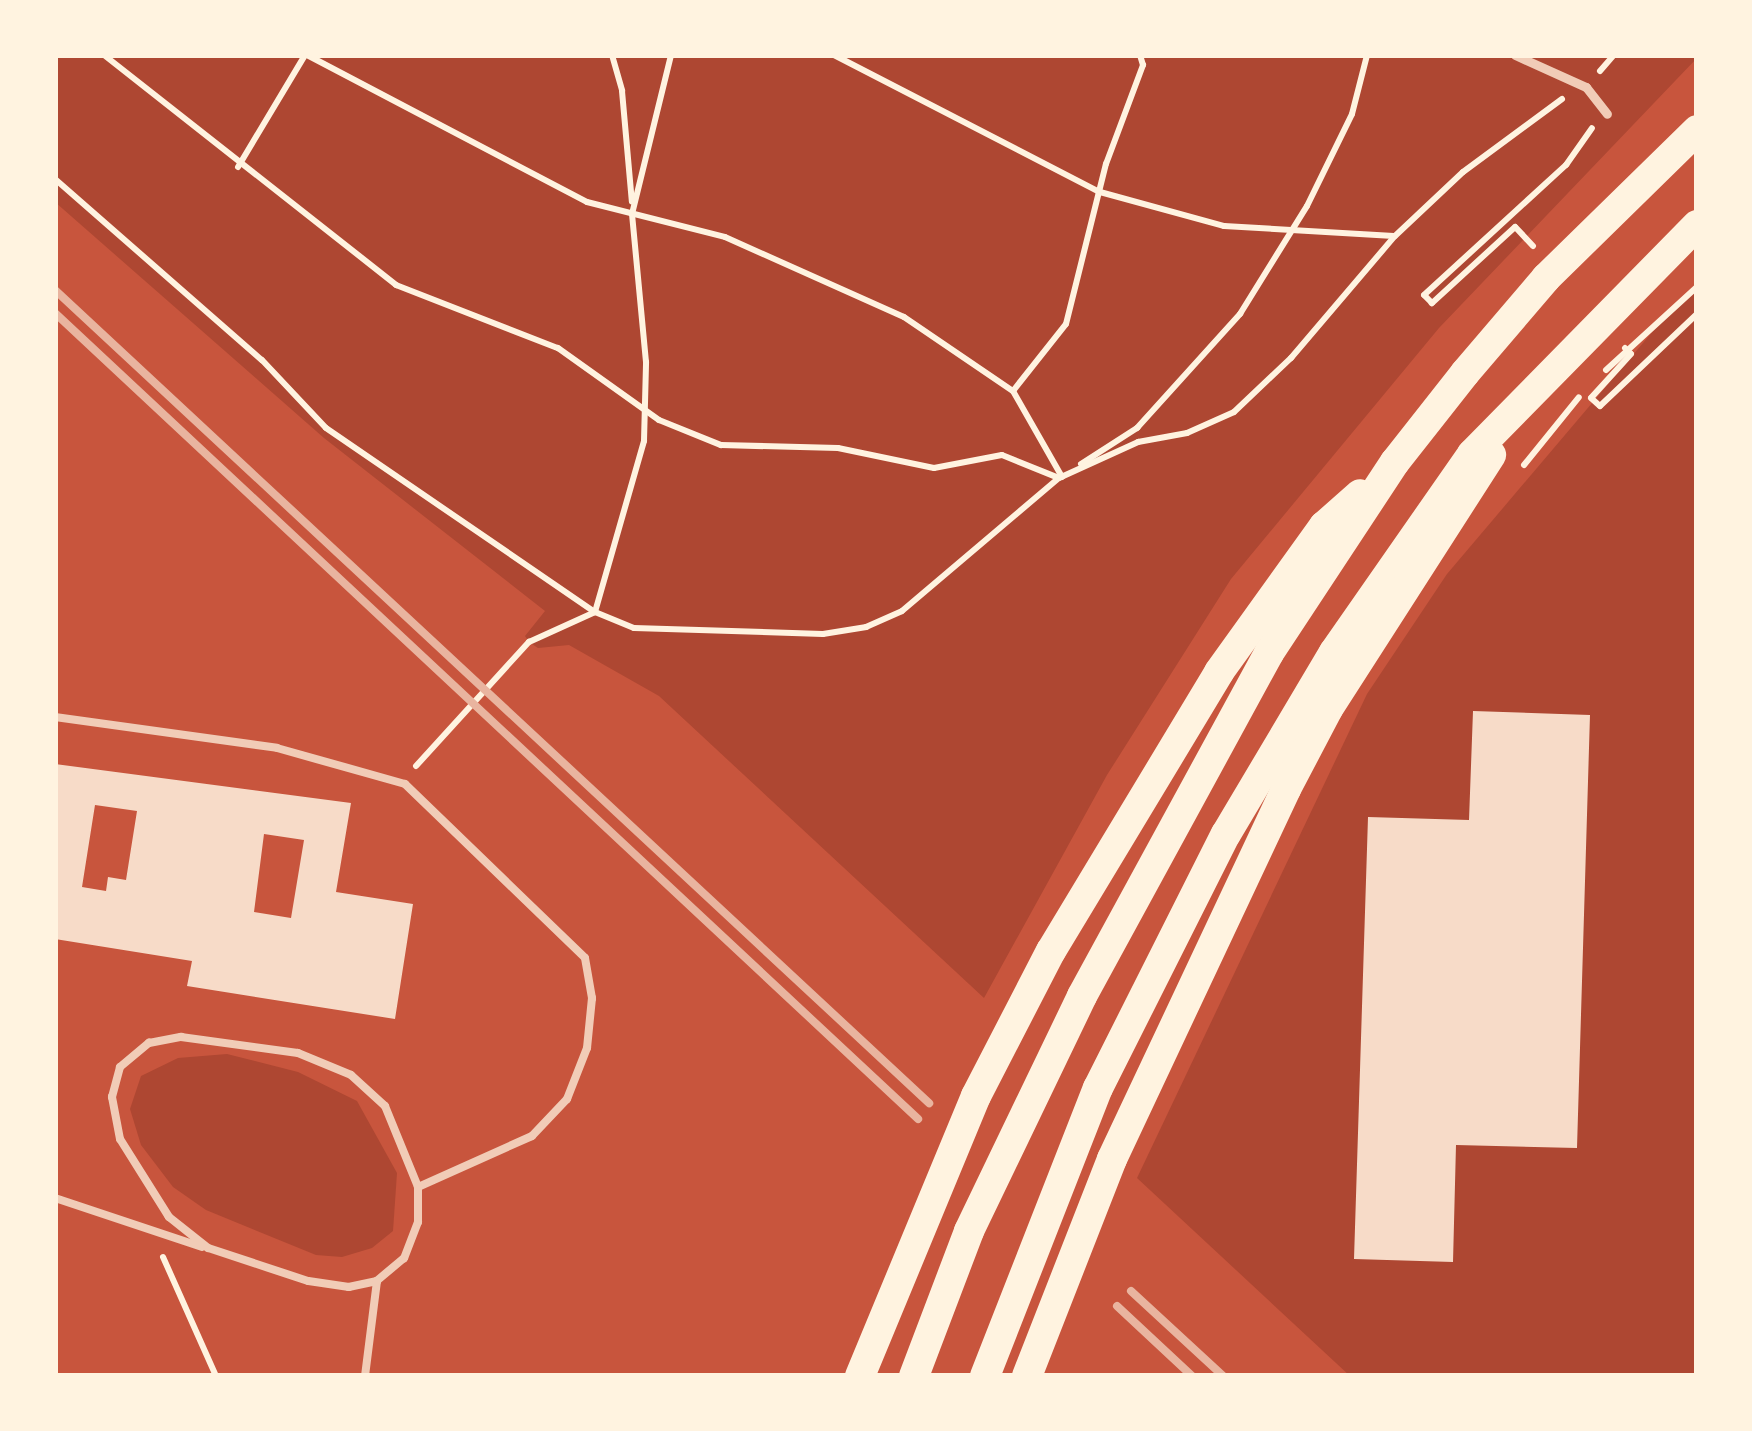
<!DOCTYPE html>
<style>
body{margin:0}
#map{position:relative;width:1752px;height:1431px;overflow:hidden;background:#c8553d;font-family:"IBM Plex Sans",sans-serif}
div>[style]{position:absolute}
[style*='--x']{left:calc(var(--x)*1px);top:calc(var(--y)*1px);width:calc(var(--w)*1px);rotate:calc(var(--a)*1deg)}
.green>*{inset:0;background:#ae4732}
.building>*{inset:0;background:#f7dbc8}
.path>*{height:6px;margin:-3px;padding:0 3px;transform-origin:3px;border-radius:3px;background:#fff3e0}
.service>*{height:8px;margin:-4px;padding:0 4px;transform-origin:4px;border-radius:4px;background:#f1ccb7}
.pedestrian>*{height:9px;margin:-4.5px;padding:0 4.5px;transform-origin:4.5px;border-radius:4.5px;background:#f1ccb7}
.motorway>*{height:30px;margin:-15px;padding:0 15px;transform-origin:15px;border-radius:15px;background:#fff3e0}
.rail>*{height:8px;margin:-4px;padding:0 4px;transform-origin:4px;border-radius:4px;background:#e9b49f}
span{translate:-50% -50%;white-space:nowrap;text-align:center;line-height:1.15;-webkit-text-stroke:9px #fff3e0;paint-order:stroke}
.frame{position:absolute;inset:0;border:58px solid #fff3e0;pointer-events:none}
</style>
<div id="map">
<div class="green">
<i style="clip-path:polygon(55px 55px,1697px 55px,1697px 58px,1439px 328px,1231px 579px,1107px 775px,984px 998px,659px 696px,569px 645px,538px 648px,529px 642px,525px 636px,545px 611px,324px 438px,55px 202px)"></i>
<i style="clip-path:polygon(1697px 291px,1697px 1376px,1350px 1376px,1137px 1178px,1367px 694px,1447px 574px,1665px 317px)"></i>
<i style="clip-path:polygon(227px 1054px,298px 1072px,357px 1101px,397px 1173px,393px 1231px,372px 1248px,342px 1257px,316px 1255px,206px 1210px,173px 1187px,141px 1145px,130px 1109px,141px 1076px,178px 1058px)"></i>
</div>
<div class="building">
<i style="clip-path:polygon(1473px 711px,1590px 715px,1577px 1148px,1456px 1145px,1453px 1262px,1354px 1259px,1368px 817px,1469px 820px)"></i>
<i style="clip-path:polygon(evenodd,55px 764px,351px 803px,336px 892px,413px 904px,395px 1019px,187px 986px,192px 961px,55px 939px,55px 764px,95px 805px,137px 811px,126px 880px,108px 877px,106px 891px,82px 887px,95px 805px,55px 764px,264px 834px,304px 840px,291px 918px,254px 912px,264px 834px)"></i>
</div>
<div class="path">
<i style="--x:104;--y:55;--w:372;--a:38.2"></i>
<i style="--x:396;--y:285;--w:174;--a:21.3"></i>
<i style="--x:558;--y:348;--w:124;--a:35.5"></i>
<i style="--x:659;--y:420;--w:67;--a:22"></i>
<i style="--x:721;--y:445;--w:117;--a:1.5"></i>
<i style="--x:838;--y:448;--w:98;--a:11.8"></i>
<i style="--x:934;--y:468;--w:69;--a:-10.8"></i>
<i style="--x:1002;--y:455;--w:61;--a:22"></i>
<i style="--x:307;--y:55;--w:316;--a:27.7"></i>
<i style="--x:587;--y:202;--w:142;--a:14.2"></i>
<i style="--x:725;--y:237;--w:196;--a:24.1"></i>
<i style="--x:904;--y:317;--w:132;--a:34.2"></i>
<i style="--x:1013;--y:391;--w:99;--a:60.3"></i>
<i style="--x:612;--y:55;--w:37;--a:74"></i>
<i style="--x:622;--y:91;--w:111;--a:84.9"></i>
<i style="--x:834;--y:55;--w:299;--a:27.3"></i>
<i style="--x:1100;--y:192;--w:129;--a:15.3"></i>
<i style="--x:1224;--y:226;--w:170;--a:3.4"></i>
<i style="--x:1600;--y:71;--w:21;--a:-49"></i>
<i style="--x:238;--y:167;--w:131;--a:-59.1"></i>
<i style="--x:55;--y:179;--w:275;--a:41.2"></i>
<i style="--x:262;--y:360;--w:93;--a:46.7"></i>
<i style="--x:326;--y:428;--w:326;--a:34.4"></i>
<i style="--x:595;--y:612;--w:42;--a:22.3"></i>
<i style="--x:634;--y:628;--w:189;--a:1.8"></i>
<i style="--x:823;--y:634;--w:44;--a:-9.2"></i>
<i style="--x:866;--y:627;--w:39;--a:-24"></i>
<i style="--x:902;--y:611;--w:206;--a:-40.3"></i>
<i style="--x:1059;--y:478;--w:87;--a:-24.5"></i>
<i style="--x:1138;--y:442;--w:50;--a:-10.4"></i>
<i style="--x:1187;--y:433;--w:51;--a:-24.1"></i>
<i style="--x:1234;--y:412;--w:79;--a:-43.5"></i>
<i style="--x:1291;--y:358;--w:160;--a:-49.6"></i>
<i style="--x:1395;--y:236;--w:93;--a:-43.3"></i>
<i style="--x:1463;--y:172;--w:123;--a:-36.4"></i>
<i style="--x:1533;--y:246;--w:26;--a:-133"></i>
<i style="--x:1515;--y:227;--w:113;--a:137.5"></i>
<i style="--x:1432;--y:303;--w:11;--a:-135"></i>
<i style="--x:1424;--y:295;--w:193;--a:-42.5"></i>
<i style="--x:1566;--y:165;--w:45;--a:-54.9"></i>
<i style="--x:1625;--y:348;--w:8;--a:45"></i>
<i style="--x:1631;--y:354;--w:59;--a:132.3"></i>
<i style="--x:1591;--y:398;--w:12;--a:42"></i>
<i style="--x:1600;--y:406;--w:134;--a:-43.5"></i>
<i style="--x:1606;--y:370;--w:123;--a:-42.4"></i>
<i style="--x:1013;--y:391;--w:85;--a:-51.7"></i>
<i style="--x:1066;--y:324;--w:165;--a:-76"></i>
<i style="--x:1106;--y:164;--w:106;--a:-69.5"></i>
<i style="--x:1143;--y:65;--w:10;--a:-107"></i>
<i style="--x:1081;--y:464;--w:67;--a:-32.7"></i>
<i style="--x:1137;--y:428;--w:154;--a:-47.9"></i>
<i style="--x:1240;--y:314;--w:127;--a:-58.2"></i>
<i style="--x:1307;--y:206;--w:102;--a:-63.9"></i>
<i style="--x:1352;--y:114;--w:61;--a:-75.7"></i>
<i style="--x:1524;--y:465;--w:87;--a:-51"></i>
<i style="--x:416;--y:766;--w:168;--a:-47.7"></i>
<i style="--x:529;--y:642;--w:72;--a:-24.4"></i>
<i style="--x:595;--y:612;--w:178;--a:-74"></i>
<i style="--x:644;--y:441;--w:79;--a:-88.5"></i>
<i style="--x:646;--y:362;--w:149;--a:-95.4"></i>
<i style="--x:632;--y:214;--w:164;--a:-76.2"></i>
<i style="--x:163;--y:1257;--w:130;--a:66"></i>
</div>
<div class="service">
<i style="--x:55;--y:717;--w:224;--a:7.9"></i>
<i style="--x:277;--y:748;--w:133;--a:15.7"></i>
<i style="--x:405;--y:784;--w:250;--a:44"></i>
<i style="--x:585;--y:958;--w:41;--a:80.1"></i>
<i style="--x:592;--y:998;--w:50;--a:95.7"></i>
<i style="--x:587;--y:1048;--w:55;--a:111.4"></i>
<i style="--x:567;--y:1099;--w:51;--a:133.4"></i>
<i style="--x:532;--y:1136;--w:125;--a:155.9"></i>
<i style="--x:181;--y:1037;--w:118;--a:7.8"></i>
<i style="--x:298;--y:1053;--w:57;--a:22.5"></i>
<i style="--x:351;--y:1075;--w:46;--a:42.4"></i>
<i style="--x:385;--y:1106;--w:87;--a:67.8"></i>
<i style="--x:418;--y:1187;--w:35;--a:90"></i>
<i style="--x:418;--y:1222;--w:39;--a:111"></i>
<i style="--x:404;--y:1258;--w:35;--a:140"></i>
<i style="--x:377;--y:1281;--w:29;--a:168"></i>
<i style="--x:349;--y:1287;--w:41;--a:-171.7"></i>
<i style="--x:308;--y:1281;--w:105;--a:-161.7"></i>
<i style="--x:208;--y:1248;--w:50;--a:-141.5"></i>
<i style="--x:169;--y:1217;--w:92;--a:-122.1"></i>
<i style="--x:120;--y:1139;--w:43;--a:-100.8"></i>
<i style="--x:112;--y:1097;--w:31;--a:-75"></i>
<i style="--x:120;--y:1067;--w:38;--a:-40"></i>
<i style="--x:149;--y:1043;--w:33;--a:-11"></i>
<i style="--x:55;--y:1198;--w:155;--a:18.4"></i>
<i style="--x:365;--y:1376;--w:96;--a:-82.8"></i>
</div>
<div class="pedestrian">
<i style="--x:1515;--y:55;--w:78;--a:24.3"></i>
<i style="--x:1586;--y:87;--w:34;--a:52"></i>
</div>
<div class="motorway">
<i style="--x:860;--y:1376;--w:303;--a:-67.5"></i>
<i style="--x:976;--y:1096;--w:163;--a:-62.7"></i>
<i style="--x:1051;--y:951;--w:326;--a:-58.9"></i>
<i style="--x:1219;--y:672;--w:180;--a:-54.3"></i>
<i style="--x:1324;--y:526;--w:48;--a:-41.6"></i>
<i style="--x:914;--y:1376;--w:155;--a:-69.2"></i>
<i style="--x:969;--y:1231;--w:261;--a:-64.3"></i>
<i style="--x:1082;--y:996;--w:391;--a:-61.4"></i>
<i style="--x:1269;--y:653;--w:229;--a:-56.6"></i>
<i style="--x:1395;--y:462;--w:113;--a:-51.8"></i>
<i style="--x:1465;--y:373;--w:125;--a:-49.5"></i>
<i style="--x:1546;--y:278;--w:211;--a:-44.4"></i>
<i style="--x:985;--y:1376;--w:309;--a:-68.6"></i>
<i style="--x:1098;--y:1088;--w:284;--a:-63.3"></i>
<i style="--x:1226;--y:834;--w:212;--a:-59.3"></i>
<i style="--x:1334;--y:652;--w:241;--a:-55.1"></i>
<i style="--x:1472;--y:454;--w:321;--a:-45.5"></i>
<i style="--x:1027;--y:1376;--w:233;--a:-68.6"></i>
<i style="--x:1112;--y:1159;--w:409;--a:-64.8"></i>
<i style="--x:1286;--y:789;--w:90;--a:-62.3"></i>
<i style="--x:1328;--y:709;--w:302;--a:-57.3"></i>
</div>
<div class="rail">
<i style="--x:55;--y:290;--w:1194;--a:42.93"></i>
<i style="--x:55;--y:313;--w:1181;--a:43.04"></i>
<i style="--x:1131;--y:1291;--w:125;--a:42.7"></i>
<i style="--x:1117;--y:1306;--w:103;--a:43"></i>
</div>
<div class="frame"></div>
</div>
